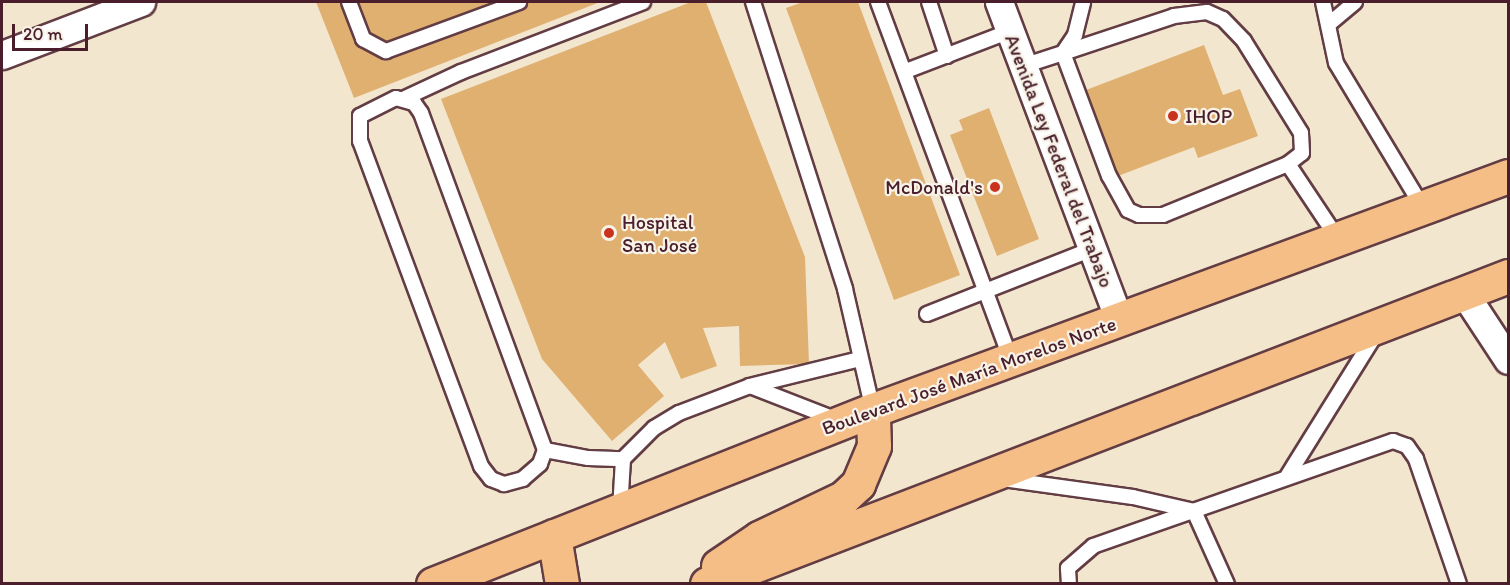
<!DOCTYPE html>
<meta charset="utf-8">
<style>
body{margin:0}
#map{position:relative;width:1510px;height:585px;overflow:hidden;background:#f3e6cf;font-family:Itim,sans-serif}
div>[style]{position:absolute}
[style*='--x']{left:calc(var(--x)*1px);top:calc(var(--y)*1px);width:calc(var(--w)*1px);rotate:calc(var(--a)*1deg)}
.building>*{inset:0;background:#e0b071}
.roads{filter:drop-shadow(2px 0 #633d44) drop-shadow(-2px 0 #633d44) drop-shadow(0 2px #633d44) drop-shadow(0 -2px #633d44)}
.lane>*{height:14px;margin:-7px;padding:0 7px;transform-origin:7px;border-radius:7px;background:#fff}
.street>*{height:27px;margin:-13.5px;padding:0 13.5px;transform-origin:13.5px;border-radius:13.5px;background:#fff}
.primary>*{height:33px;margin:-16.5px;padding:0 16.5px;transform-origin:16.5px;border-radius:16.5px;background:#f6be87}
.dots>*{width:16px;height:16px;translate:-50% -50%;box-sizing:border-box;border:3px solid #f7f3e8;border-radius:50%}
span{translate:-50% -50%;white-space:nowrap;text-align:center;line-height:1.15;-webkit-text-stroke:4.5px #f7f3e8;paint-order:stroke}
.poi-label{font-size:20px;color:#4a1f2b}
.left{translate:0 -50%;text-align:left}
.right{translate:-100% -50%;text-align:right}
.street-label{font-size:20px;color:#4a1f2b}
.frame{position:absolute;inset:0;border:3px solid #4a1f2b;pointer-events:none}
.scale{position:absolute;left:12px;top:24px;width:76px;height:27px;box-sizing:border-box;border:3px solid #4a1f2b;border-top:0;padding-left:8px;font-size:18px;line-height:21px;white-space:nowrap;color:#4a1f2b;-webkit-text-stroke:4px #f7f3e8;paint-order:stroke}
</style>
<div id="map">
<div class="building">
<i style="clip-path:polygon(316px 2px,600px 2px,354px 98px)"></i>
<i style="clip-path:polygon(691px 2px,706px 2px,805px 257px,809px 364px,740px 366px,739px 326px,703px 328px,717px 366px,681px 379px,665px 342px,638px 365px,664px 396px,612px 441px,542px 359px,441px 99px)"></i>
<i style="clip-path:polygon(803px 2px,858px 2px,960px 275px,894px 300px,786px 8px)"></i>
<i style="clip-path:polygon(1204px 45px,1223px 95px,1240px 89px,1258px 136px,1198px 158px,1194px 147px,1118px 176px,1086px 90px)"></i>
<i style="clip-path:polygon(989px 108px,1039px 239px,997px 256px,950px 135px,963px 130px,959px 120px)"></i>
</div>
<div class="roads">
<div class="lane">
<i style="--x:349;--y:2;--w:40;--a:69"></i>
<i style="--x:363;--y:39;--w:26;--a:28"></i>
<i style="--x:386;--y:51;--w:142;--a:-20.2"></i>
<i style="--x:753;--y:2;--w:301;--a:72.2"></i>
<i style="--x:845;--y:289;--w:124;--a:77"></i>
<i style="--x:878;--y:2;--w:381;--a:69.6"></i>
<i style="--x:929;--y:2;--w:57;--a:71.6"></i>
<i style="--x:1323;--y:2;--w:62;--a:78"></i>
<i style="--x:1336;--y:63;--w:169;--a:59"></i>
<i style="--x:1329;--y:24;--w:34;--a:-40"></i>
<i style="--x:1063;--y:53;--w:22;--a:-56"></i>
<i style="--x:1075;--y:35;--w:34;--a:-76"></i>
<i style="--x:1023;--y:66;--w:42;--a:-18"></i>
<i style="--x:1063;--y:53;--w:117;--a:-18.4"></i>
<i style="--x:1174;--y:16;--w:33;--a:-7"></i>
<i style="--x:1207;--y:12;--w:17;--a:24"></i>
<i style="--x:1223;--y:19;--w:30;--a:46"></i>
<i style="--x:1244;--y:41;--w:108;--a:58.2"></i>
<i style="--x:1301;--y:133;--w:20;--a:87"></i>
<i style="--x:1302;--y:153;--w:18;--a:142"></i>
<i style="--x:1288;--y:164;--w:135;--a:157.8"></i>
<i style="--x:1163;--y:215;--w:24;--a:180"></i>
<i style="--x:1139;--y:215;--w:12;--a:-156"></i>
<i style="--x:1128;--y:210;--w:39;--a:-119"></i>
<i style="--x:1109;--y:176;--w:131;--a:-110.5"></i>
<i style="--x:906;--y:71;--w:111;--a:-21"></i>
<i style="--x:396;--y:98;--w:19;--a:16"></i>
<i style="--x:414;--y:103;--w:12;--a:55"></i>
<i style="--x:421;--y:113;--w:359;--a:69.8"></i>
<i style="--x:545;--y:450;--w:15;--a:110"></i>
<i style="--x:540;--y:464;--w:23;--a:139"></i>
<i style="--x:523;--y:479;--w:20;--a:165"></i>
<i style="--x:504;--y:484;--w:14;--a:-159"></i>
<i style="--x:491;--y:479;--w:16;--a:-128"></i>
<i style="--x:481;--y:466;--w:347;--a:-110.4"></i>
<i style="--x:360;--y:141;--w:25;--a:-90"></i>
<i style="--x:360;--y:116;--w:40;--a:-26.6"></i>
<i style="--x:405;--y:98;--w:62;--a:-24.9"></i>
<i style="--x:461;--y:72;--w:195;--a:-21"></i>
<i style="--x:1288;--y:164;--w:90;--a:56.3"></i>
<i style="--x:927;--y:314;--w:177;--a:-21.5"></i>
<i style="--x:750;--y:386;--w:91;--a:21.2"></i>
<i style="--x:545;--y:450;--w:44;--a:10.5"></i>
<i style="--x:588;--y:458;--w:35;--a:2"></i>
<i style="--x:1288;--y:475;--w:168;--a:-58.1"></i>
<i style="--x:1003;--y:479;--w:131;--a:7.9"></i>
<i style="--x:1133;--y:497;--w:63;--a:12.9"></i>
<i style="--x:1194;--y:511;--w:80;--a:65.7"></i>
<i style="--x:620;--y:510;--w:51;--a:-86.6"></i>
<i style="--x:623;--y:459;--w:44;--a:-45"></i>
<i style="--x:654;--y:428;--w:29;--a:-31"></i>
<i style="--x:679;--y:413;--w:76;--a:-20.8"></i>
<i style="--x:750;--y:386;--w:113;--a:-13.8"></i>
<i style="--x:1069;--y:584;--w:16;--a:-94"></i>
<i style="--x:1068;--y:568;--w:33;--a:-41"></i>
<i style="--x:1093;--y:546;--w:318;--a:-19.3"></i>
<i style="--x:1393;--y:441;--w:15;--a:20"></i>
<i style="--x:1407;--y:446;--w:16;--a:55"></i>
<i style="--x:1416;--y:459;--w:132;--a:71"></i>
</div>
<div class="street">
<i style="--x:999;--y:2;--w:340;--a:69.3"></i>
<i style="--x:2;--y:55;--w:149;--a:-20.9"></i>
<i style="--x:1464;--y:293;--w:80;--a:56.7"></i>
</div>
<div class="primary">
<i style="--x:554;--y:536;--w:49;--a:80.5"></i>
<i style="--x:718;--y:566;--w:50;--a:-34.3"></i>
<i style="--x:759;--y:538;--w:93;--a:-25.5"></i>
<i style="--x:843;--y:498;--w:21;--a:-43"></i>
<i style="--x:858;--y:484;--w:41;--a:-67.2"></i>
<i style="--x:874;--y:446;--w:36;--a:-92"></i>
<i style="--x:433;--y:584;--w:473;--a:-21.6"></i>
<i style="--x:873;--y:410;--w:677;--a:-20.23"></i>
<i style="--x:707;--y:584;--w:858;--a:-21.03"></i>
</div>
</div>
<div class="dots">
<i style="left:1173px;top:116px;background:#c8321e"></i>
<i style="left:995px;top:187px;background:#c8321e"></i>
<i style="left:609px;top:233px;background:#c8321e"></i>
</div>
<div class="poi-label">
<span class="left" style="left:1185px;top:116px">IHOP</span>
<span class="right" style="left:983px;top:187px">McDonald's</span>
<span class="left" style="left:622px;top:234px">Hospital<br>San José</span>
</div>
<div class="street-label">
<span style="left:1059px;top:161px;rotate:69deg">Avenida Ley Federal del Trabajo</span>
<span style="left:969px;top:376px;rotate:-20deg">Boulevard José María Morelos Norte</span>
</div>
<div class="frame"></div>
<div class="scale">20 m</div>
</div>
